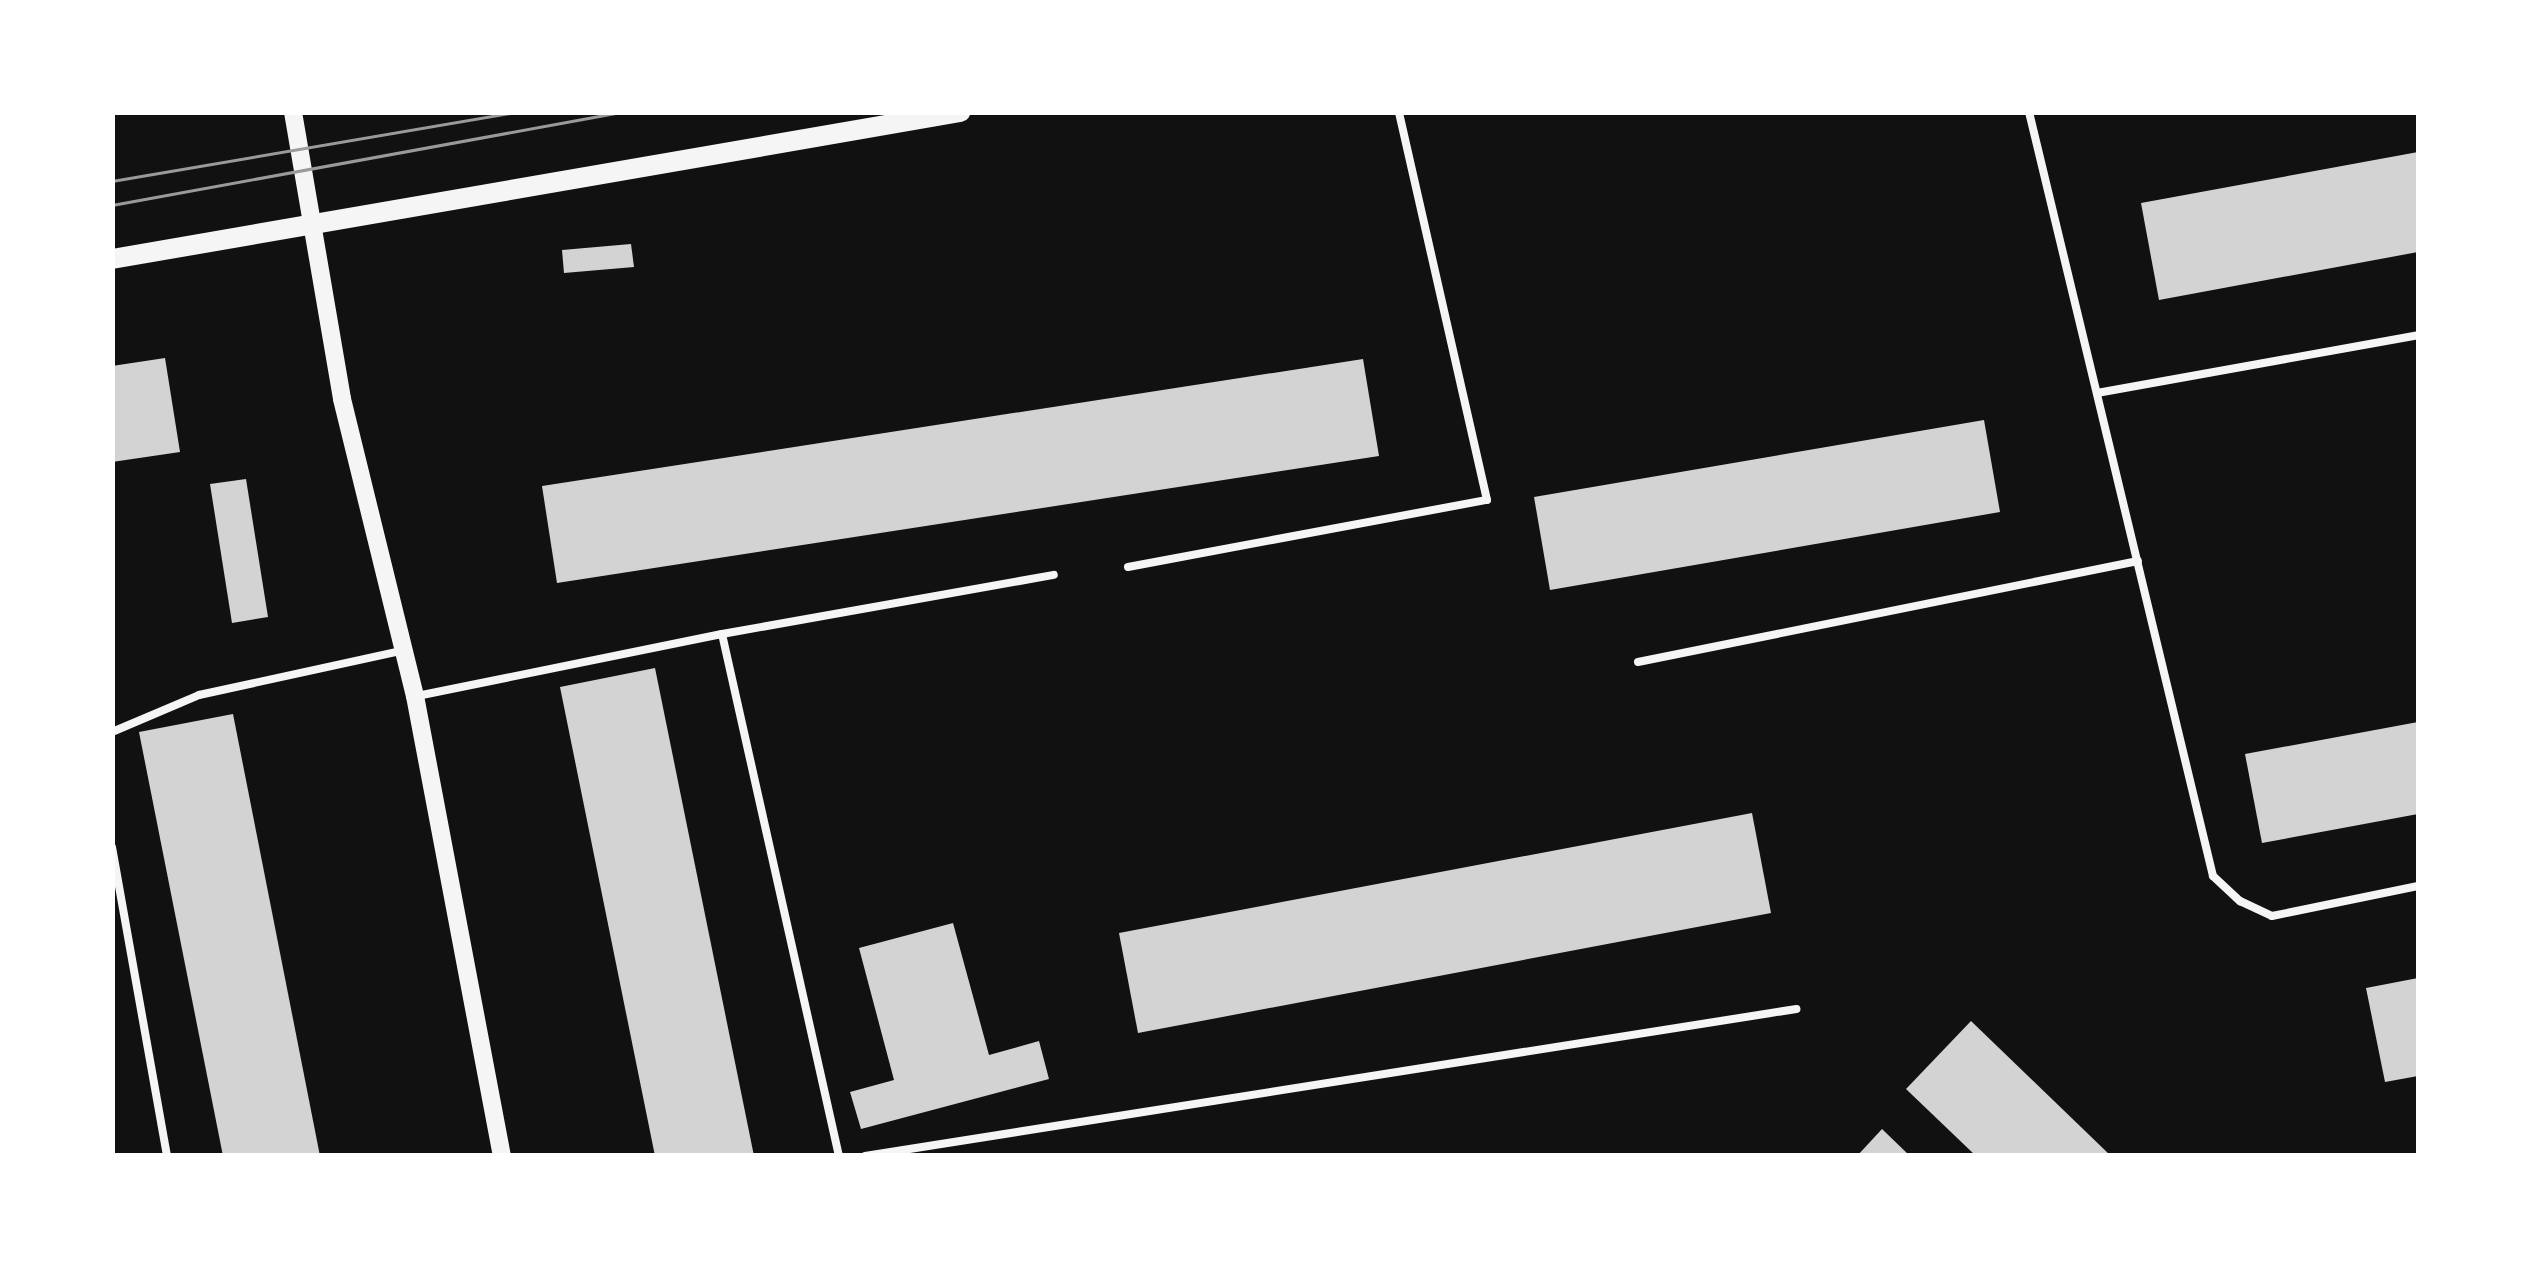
<!DOCTYPE html>
<style>
body{margin:0}
#map{position:relative;width:2531px;height:1268px;overflow:hidden;background:#111;font-family:"IBM Plex Sans",sans-serif}
div>[style]{position:absolute}
[style*='--x']{left:calc(var(--x)*1px);top:calc(var(--y)*1px);width:calc(var(--w)*1px);rotate:calc(var(--a)*1deg)}
.building>*{inset:0;background:#d3d3d3}
.service>*{height:8px;margin:-4px;padding:0 4px;transform-origin:4px;border-radius:4px;background:#f5f5f5}
.tertiary>*{height:18px;margin:-9px;padding:0 9px;transform-origin:9px;border-radius:9px;background:#f5f5f5}
.secondary>*{height:20px;margin:-10px;padding:0 10px;transform-origin:10px;border-radius:10px;background:#f5f5f5}
.tram>*{height:2.5px;margin:-1.25px;padding:0 1.25px;transform-origin:1.25px;border-radius:1.25px;background:#9a9a9a}
span{translate:-50% -50%;white-space:nowrap;text-align:center;line-height:1.15;-webkit-text-stroke:10px #fff;paint-order:stroke}
.frame{position:absolute;inset:0;border:115px solid #fff;pointer-events:none}
</style>
<div id="map">
<div class="building">
<i style="clip-path:polygon(2418px 152px,2418px 252px,2159px 300px,2141px 203px)"></i>
<i style="clip-path:polygon(631px 244px,634px 267px,564px 273px,562px 250px)"></i>
<i style="clip-path:polygon(165px 358px,180px 452px,112px 462px,112px 366px)"></i>
<i style="clip-path:polygon(1363px 359px,1379px 456px,557px 583px,542px 486px)"></i>
<i style="clip-path:polygon(1984px 420px,2000px 512px,1550px 590px,1534px 497px)"></i>
<i style="clip-path:polygon(246px 479px,268px 617px,232px 623px,210px 484px)"></i>
<i style="clip-path:polygon(655px 668px,754px 1156px,655px 1156px,560px 687px)"></i>
<i style="clip-path:polygon(233px 714px,320px 1156px,223px 1156px,139px 732px)"></i>
<i style="clip-path:polygon(2418px 722px,2418px 814px,2262px 843px,2245px 754px)"></i>
<i style="clip-path:polygon(1752px 813px,1771px 913px,1138px 1033px,1119px 933px)"></i>
<i style="clip-path:polygon(953px 923px,989px 1055px,1039px 1041px,1049px 1079px,861px 1129px,850px 1092px,894px 1080px,859px 948px)"></i>
<i style="clip-path:polygon(2418px 978px,2418px 1076px,2385px 1082px,2366px 988px)"></i>
<i style="clip-path:polygon(1971px 1021px,2111px 1156px,1976px 1156px,1906px 1089px)"></i>
<i style="clip-path:polygon(1882px 1129px,1910px 1156px,1857px 1156px)"></i>
</div>
<div class="service">
<i style="--x:2029;--y:112;--w:786;--a:76.46"></i>
<i style="--x:2213;--y:876;--w:37;--a:43"></i>
<i style="--x:2240;--y:901;--w:35;--a:25"></i>
<i style="--x:2272;--y:916;--w:149;--a:-11.6"></i>
<i style="--x:2097;--y:393;--w:326;--a:-10.2"></i>
<i style="--x:1128;--y:567;--w:365;--a:-10.6"></i>
<i style="--x:1487;--y:500;--w:398;--a:-102.8"></i>
<i style="--x:722;--y:634;--w:337;--a:-10.1"></i>
<i style="--x:1638;--y:662;--w:510;--a:-11.42"></i>
<i style="--x:417;--y:696;--w:311;--a:-11.5"></i>
<i style="--x:722;--y:634;--w:535;--a:77.37"></i>
<i style="--x:112;--y:732;--w:95;--a:-23"></i>
<i style="--x:199;--y:695;--w:207;--a:-12.3"></i>
<i style="--x:112;--y:847;--w:314;--a:79.9"></i>
<i style="--x:865;--y:1156;--w:943;--a:-8.97"></i>
</div>
<div class="tertiary">
<i style="--x:293;--y:112;--w:291;--a:80.3"></i>
<i style="--x:342;--y:399;--w:306;--a:76.2"></i>
<i style="--x:415;--y:696;--w:468;--a:79.3"></i>
</div>
<div class="secondary">
<i style="--x:112;--y:259;--w:861;--a:-9.83"></i>
</div>
<div class="tram">
<i style="--x:112;--y:181;--w:408;--a:-9.7"></i>
<i style="--x:112;--y:205;--w:517;--a:-10.35"></i>
</div>
<div class="frame"></div>
</div>
